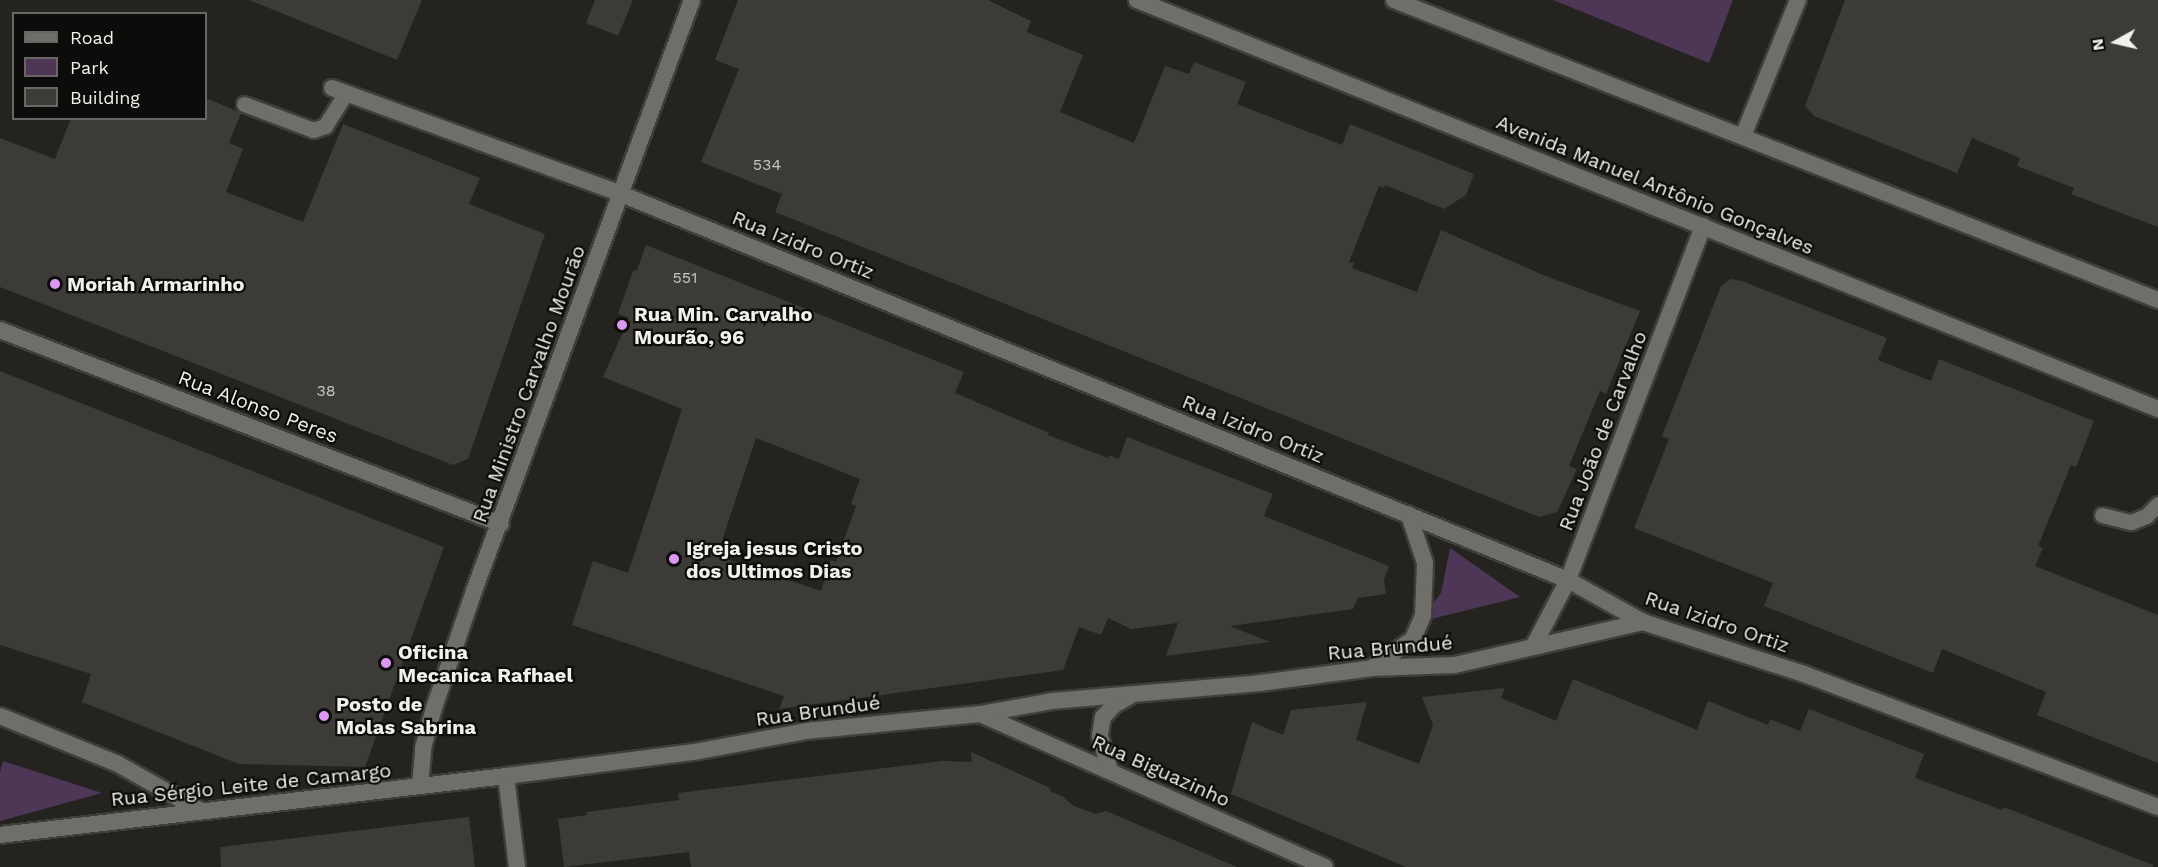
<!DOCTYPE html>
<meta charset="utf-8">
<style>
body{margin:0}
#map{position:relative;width:2158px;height:867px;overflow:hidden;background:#24231f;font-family:"Work Sans",sans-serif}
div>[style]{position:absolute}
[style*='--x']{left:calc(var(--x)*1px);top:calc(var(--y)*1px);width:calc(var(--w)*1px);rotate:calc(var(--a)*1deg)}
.green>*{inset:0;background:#4e3756}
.building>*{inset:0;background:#3d3b37}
.roads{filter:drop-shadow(2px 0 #3f3e3b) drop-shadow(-2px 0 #3f3e3b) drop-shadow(0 2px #3f3e3b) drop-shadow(0 -2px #3f3e3b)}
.service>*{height:15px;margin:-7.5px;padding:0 7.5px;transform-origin:7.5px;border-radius:7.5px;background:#706e69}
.minor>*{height:16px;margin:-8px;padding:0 8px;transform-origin:8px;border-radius:8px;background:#706e69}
.secondary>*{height:16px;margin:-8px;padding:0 8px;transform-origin:8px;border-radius:8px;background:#706e69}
.dots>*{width:16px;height:16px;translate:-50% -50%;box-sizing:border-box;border:3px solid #0d0c0a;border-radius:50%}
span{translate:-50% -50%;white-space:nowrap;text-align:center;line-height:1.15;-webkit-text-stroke:4.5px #0d0c0a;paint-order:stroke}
.number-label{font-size:16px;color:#c4c3c0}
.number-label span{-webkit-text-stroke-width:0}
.street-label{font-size:20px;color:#f1f0ed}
.poi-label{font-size:20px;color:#f1f0ed;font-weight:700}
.left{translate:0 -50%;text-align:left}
.legend{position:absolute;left:12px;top:12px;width:195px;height:108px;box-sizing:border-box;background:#0d0c0a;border:2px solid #686765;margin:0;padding:8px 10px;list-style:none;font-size:18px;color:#f1f0ed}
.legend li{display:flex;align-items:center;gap:12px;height:30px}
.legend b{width:30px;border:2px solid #686765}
.north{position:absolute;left:2086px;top:12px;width:60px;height:60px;-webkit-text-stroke:4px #0d0c0a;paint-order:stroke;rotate:262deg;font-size:16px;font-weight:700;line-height:24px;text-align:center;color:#f1f0ed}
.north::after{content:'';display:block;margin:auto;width:21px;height:27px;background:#f1f0ed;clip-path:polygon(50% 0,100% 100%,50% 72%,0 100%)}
</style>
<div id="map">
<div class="green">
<i style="clip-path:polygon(1553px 0,1733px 0,1709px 63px)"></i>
<i style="clip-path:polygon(1450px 548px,1520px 597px,1419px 622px,1441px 593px)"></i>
<i style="clip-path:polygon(3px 761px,102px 793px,0 821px,0 772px)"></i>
</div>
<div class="building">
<i style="clip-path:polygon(249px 0,422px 0,397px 60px)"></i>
<i style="clip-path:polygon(595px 0,633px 0,618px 36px,586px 23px)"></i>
<i style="clip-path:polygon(738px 0,988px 0,1031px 21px,1027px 32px,1083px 55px,1060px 112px,1134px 143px,1165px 66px,1189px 74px,1194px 62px,1246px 82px,1237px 104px,1342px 145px,1350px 124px,1474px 174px,1466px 195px,1444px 209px,1385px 185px,1384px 188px,1379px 186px,1349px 262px,1354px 263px,1352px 268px,1417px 292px,1441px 230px,1543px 275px,1640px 311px,1606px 394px,1600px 391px,1569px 466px,1577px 469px,1557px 512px,1539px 517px,775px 212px,782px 194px,701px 162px,739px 69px,715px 60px)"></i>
<i style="clip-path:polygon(1845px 0,2158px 0,2158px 227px,2071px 194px,2074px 188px,2017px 166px,2020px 158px,1972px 138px,1957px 173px,1814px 116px,1805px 106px)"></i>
<i style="clip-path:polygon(206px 98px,241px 113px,229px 143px,243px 149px,226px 192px,303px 222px,343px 124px,480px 178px,469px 204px,545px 234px,468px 459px,453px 465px,0 287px,0 138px,55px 159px,71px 118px,206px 118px)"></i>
<i style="clip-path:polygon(evenodd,646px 245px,964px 372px,955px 393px,1049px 433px,1048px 435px,1108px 458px,1109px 455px,1119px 459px,1127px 437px,1273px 494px,1264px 516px,1389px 566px,1384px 580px,1386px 594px,1358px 598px,1353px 609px,1230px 626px,1270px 642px,1166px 656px,1178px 623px,1131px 629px,1108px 618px,1101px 635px,1079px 627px,1063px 670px,779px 709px,784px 696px,572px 625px,593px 561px,628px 573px,682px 409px,603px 377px,629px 318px,618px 314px,633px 271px,637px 270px,646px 245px,756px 438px,860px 479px,851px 504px,856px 506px,836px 562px,831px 560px,821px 591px,717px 556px,756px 438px)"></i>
<i style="clip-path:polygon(1730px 279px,1742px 281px,1887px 338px,1878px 360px,1931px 381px,1939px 359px,2094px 421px,2076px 467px,2071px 465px,2038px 546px,2043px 548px,2035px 566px,2158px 615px,2158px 763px,2037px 715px,2046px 692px,1942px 649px,1933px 673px,1764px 606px,1773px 583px,1634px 528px,1669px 439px,1662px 436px,1721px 286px)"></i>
<i style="clip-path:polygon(0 371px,444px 547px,365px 767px,239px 764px,82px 702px,91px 674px,0 645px)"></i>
<i style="clip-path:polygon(1573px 679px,1697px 730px,1708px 701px,1768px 725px,1770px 719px,1800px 731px,1809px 709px,1924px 754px,1915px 778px,2002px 810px,2004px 807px,2153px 865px,2153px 867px,1406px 867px,1231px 794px,1252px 722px,1283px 735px,1291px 710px,1367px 702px,1356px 740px,1419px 764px,1433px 725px,1422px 697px,1505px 688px,1501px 698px,1556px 721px)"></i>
<i style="clip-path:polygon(971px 752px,1050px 788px,1051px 792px,1062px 796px,1074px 806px,1096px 814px,1106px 811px,1237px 867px,691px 867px,689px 852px,564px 867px,558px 819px,587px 815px,586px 812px,679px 800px,678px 793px,943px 761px,972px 762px)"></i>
<i style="clip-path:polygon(469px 817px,475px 867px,221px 867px,220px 847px)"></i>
</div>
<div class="roads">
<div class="service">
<i style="--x:244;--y:104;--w:74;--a:20.6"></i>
<i style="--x:313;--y:130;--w:13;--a:-18"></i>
<i style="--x:325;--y:126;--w:39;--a:-58"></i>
<i style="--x:2102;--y:515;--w:30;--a:14"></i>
<i style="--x:2131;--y:522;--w:16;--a:-22"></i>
<i style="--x:2146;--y:516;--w:17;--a:-45"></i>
</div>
<div class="minor">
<i style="--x:332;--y:88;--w:308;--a:20.1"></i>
<i style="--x:621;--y:194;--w:1023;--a:22.18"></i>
<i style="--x:1568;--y:580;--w:86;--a:29.2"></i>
<i style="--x:1643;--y:622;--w:169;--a:17.9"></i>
<i style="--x:1804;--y:674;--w:378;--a:20.6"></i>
<i style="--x:1743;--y:136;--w:147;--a:-68"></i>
<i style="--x:0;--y:330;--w:537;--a:21.17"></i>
<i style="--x:1533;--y:647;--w:76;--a:-62.4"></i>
<i style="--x:1568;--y:580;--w:379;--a:-69.1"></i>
<i style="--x:1372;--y:668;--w:50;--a:-35.3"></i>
<i style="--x:1413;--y:639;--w:26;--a:-67"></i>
<i style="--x:1423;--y:615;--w:52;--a:-87.8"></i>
<i style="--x:1425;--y:563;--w:51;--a:-108.4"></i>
<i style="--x:980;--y:714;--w:377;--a:23.9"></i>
<i style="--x:0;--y:716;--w:127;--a:22.1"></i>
<i style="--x:118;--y:764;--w:95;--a:29.5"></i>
<i style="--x:1110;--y:771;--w:37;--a:-106"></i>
<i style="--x:1100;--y:735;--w:18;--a:-81"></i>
<i style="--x:1103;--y:717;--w:16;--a:-47"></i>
<i style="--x:1114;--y:705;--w:18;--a:-29"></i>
<i style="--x:506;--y:776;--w:92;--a:83.1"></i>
<i style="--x:420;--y:786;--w:38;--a:-85"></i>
<i style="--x:423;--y:748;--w:41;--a:-74.6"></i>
<i style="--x:434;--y:708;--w:124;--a:-71.1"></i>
<i style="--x:474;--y:591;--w:630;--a:-69.75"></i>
<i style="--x:0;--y:835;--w:509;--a:-6.65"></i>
<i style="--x:506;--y:776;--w:190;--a:-7.3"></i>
<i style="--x:694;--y:752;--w:114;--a:-10.6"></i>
<i style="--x:806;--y:731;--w:175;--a:-5.6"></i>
<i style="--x:980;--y:714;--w:73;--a:-10.2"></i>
<i style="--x:1052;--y:701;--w:209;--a:-4.9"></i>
<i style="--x:1260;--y:683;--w:113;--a:-7.6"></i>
<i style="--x:1372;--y:668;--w:83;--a:-2.1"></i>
<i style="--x:1455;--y:665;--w:193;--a:-12.9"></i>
</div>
<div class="secondary">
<i style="--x:1137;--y:0;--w:1100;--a:21.83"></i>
<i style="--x:1394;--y:0;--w:821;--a:21.44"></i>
</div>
</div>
<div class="dots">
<i style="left:55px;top:284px;background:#dc99f4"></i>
<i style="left:622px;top:325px;background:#dc99f4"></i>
<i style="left:674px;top:559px;background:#dc99f4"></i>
<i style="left:386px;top:663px;background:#dc99f4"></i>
<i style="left:324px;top:716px;background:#dc99f4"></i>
</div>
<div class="number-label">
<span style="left:767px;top:165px">534</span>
<span style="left:685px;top:278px">551</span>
<span style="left:326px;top:391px">38</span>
</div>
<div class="street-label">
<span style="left:1655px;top:185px;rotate:22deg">Avenida Manuel Antônio Gonçalves</span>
<span style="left:803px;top:245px;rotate:22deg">Rua Izidro Ortiz</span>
<span style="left:529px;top:384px;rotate:-70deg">Rua Ministro Carvalho Mourão</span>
<span style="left:258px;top:407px;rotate:21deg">Rua Alonso Peres</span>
<span style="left:1253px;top:429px;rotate:22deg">Rua Izidro Ortiz</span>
<span style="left:1603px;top:431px;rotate:-69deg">Rua João de Carvalho</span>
<span style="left:1717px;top:622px;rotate:19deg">Rua Izidro Ortiz</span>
<span style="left:1390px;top:648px;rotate:-5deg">Rua Brundué</span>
<span style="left:818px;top:711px;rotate:-8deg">Rua Brundué</span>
<span style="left:1161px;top:771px;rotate:24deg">Rua Biguazinho</span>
<span style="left:251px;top:785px;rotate:-6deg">Rua Sérgio Leite de Camargo</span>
</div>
<div class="poi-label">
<span class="left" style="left:67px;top:284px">Moriah Armarinho</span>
<span class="left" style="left:634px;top:326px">Rua Min. Carvalho<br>Mourão, 96</span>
<span class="left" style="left:686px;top:560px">Igreja jesus Cristo<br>dos Ultimos Dias</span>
<span class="left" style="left:398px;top:664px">Oficina<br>Mecanica Rafhael</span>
<span class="left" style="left:336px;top:716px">Posto de<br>Molas Sabrina</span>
</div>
<ul class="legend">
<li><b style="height:8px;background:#706e69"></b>Road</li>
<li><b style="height:16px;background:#4e3756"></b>Park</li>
<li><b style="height:16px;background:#3d3b37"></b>Building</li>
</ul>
<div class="north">N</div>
</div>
